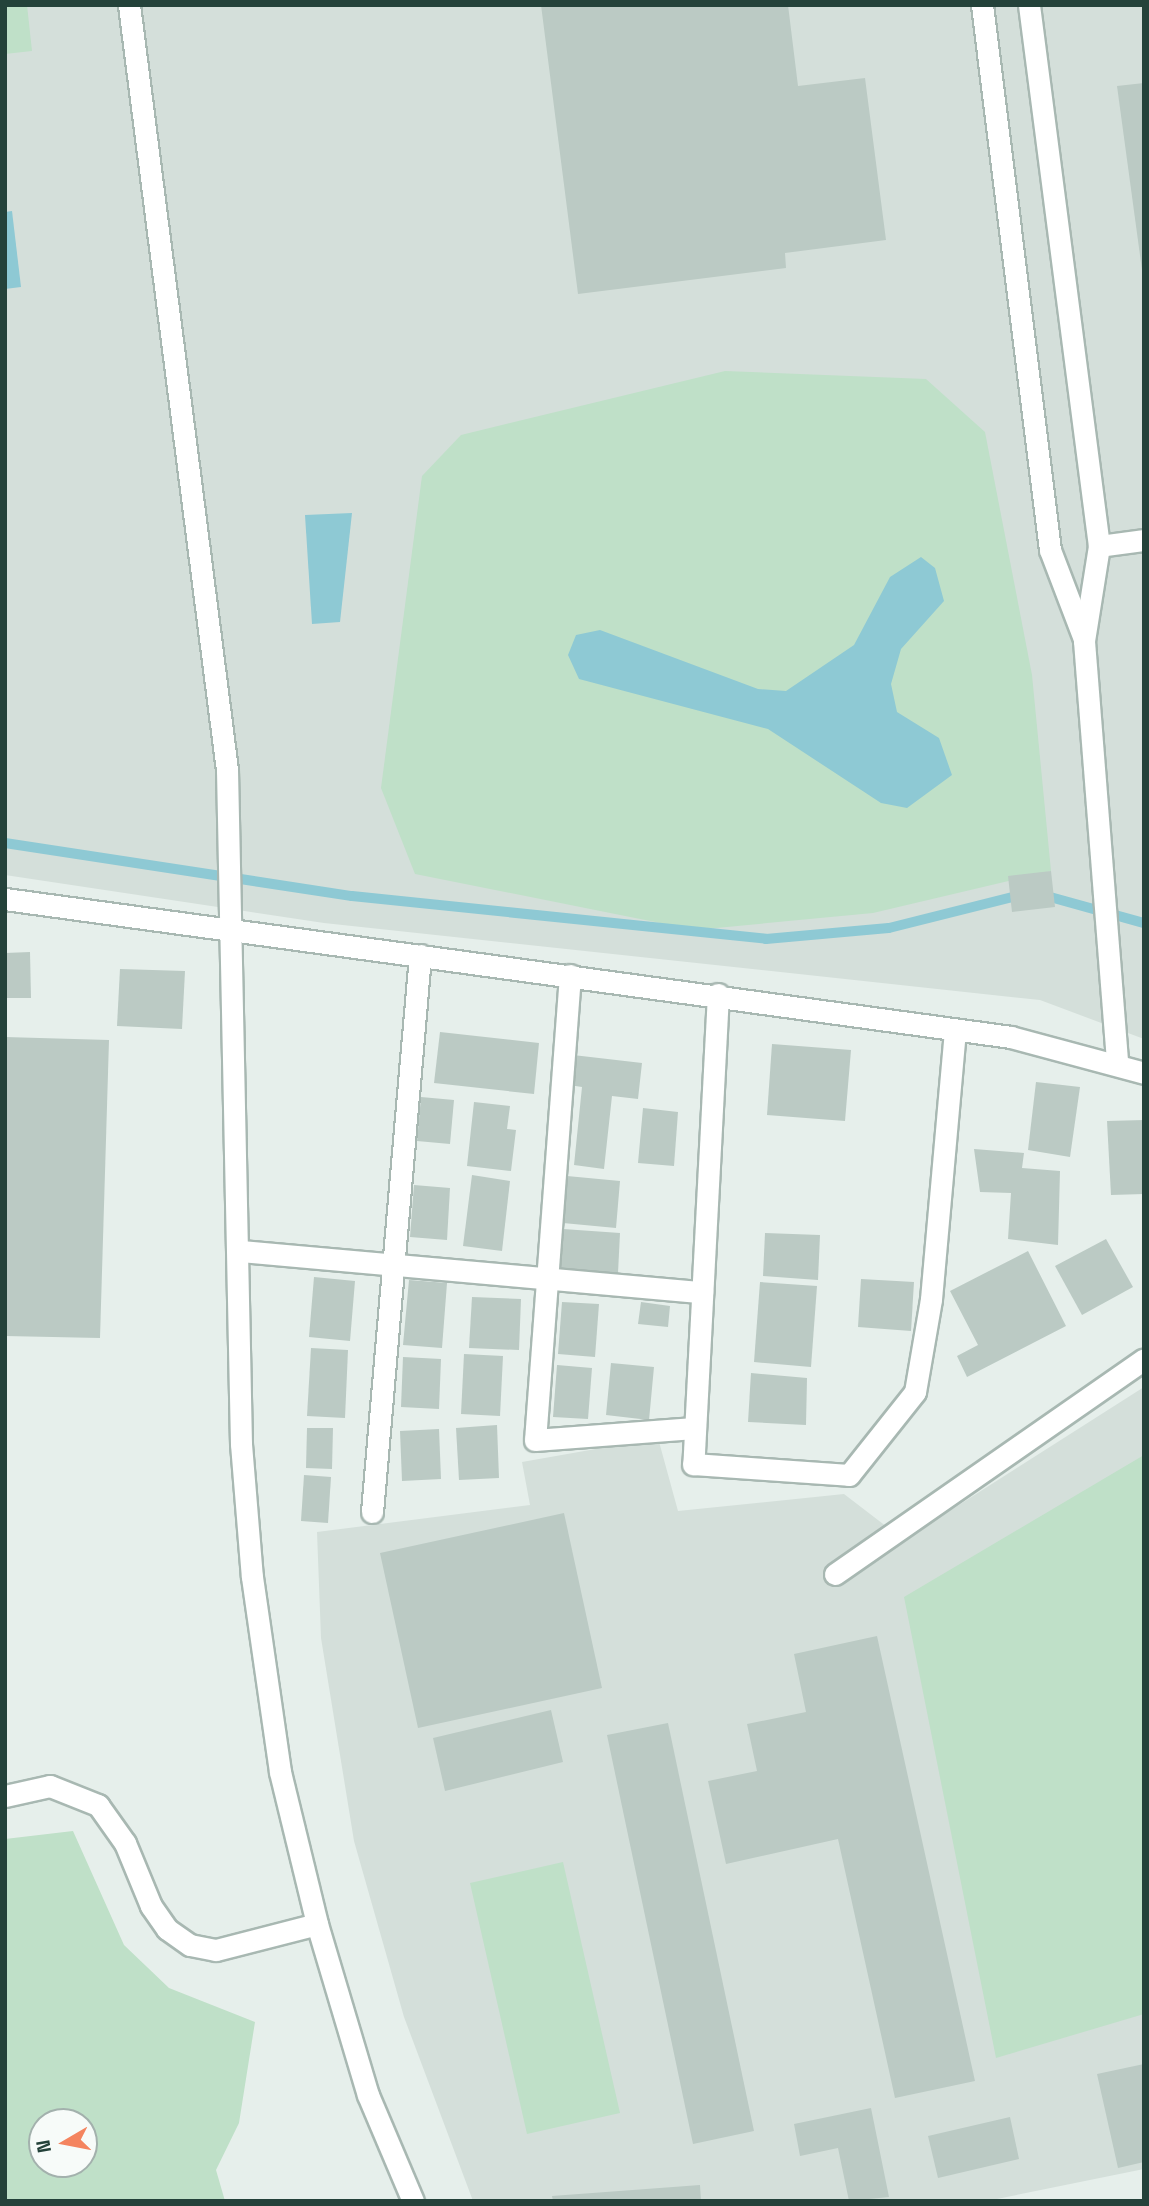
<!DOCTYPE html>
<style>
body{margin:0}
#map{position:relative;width:1149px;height:2206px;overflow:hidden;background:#e6efeb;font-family:"Space Grotesk",sans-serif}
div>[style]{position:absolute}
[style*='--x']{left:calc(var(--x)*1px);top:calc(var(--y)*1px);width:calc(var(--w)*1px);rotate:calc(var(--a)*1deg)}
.built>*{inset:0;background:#d4dfda}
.green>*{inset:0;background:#bfe0c8}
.water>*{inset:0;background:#8ec9d4}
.stream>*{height:10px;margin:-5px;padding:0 5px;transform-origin:5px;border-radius:5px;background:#8ec9d4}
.building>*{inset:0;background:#bbcac4}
.roads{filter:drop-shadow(2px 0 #a8b8b2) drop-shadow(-2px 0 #a8b8b2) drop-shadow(0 2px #a8b8b2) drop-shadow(0 -2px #a8b8b2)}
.minor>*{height:21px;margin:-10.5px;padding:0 10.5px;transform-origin:10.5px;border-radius:10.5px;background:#fff}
span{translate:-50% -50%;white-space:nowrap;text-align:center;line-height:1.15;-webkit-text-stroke:6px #f7fbf9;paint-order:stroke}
.frame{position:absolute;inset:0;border:7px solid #24423a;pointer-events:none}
.north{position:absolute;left:28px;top:2108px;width:70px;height:70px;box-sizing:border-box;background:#f7fbf9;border:2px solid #a3b1ad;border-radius:50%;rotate:260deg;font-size:19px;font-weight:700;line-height:28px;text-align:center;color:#24423a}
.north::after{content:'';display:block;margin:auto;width:24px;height:32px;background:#f4845f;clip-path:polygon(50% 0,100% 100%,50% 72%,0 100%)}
</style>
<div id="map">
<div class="built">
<i style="clip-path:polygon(5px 5px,1144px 5px,1144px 1039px,1040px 1000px,324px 923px,5px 875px)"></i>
<i style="clip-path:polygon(1144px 1387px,1144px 2169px,987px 2201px,473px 2201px,404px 2017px,354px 1841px,321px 1638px,317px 1532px,530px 1505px,522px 1462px,658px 1438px,678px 1511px,844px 1494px,904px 1540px)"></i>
</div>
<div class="green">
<i style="clip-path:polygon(5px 5px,27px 5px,32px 51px,5px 54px)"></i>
<i style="clip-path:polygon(725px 371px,926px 379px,985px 432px,1032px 675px,1051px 871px,873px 913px,695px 930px,415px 874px,381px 788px,422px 476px,461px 435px)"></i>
<i style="clip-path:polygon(1144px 1455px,1144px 2014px,996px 2058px,904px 1597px)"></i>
<i style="clip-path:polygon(evenodd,73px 1831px,124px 1945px,169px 1988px,255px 2022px,239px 2123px,216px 2170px,225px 2201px,5px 2201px,5px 1839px,73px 1831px,84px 2122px,84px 2164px,42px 2164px,42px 2122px,84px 2122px)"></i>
<i style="clip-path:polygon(563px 1862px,620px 2113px,527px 2134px,470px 1883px)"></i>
</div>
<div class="water">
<i style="clip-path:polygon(12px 211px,21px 287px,5px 289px,5px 212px)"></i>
<i style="clip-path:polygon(352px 513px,340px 622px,312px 624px,305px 515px)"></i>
<i style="clip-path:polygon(921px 557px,935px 568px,944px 601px,901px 649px,891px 684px,897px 712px,939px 738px,952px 775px,907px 808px,881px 803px,768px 729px,579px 679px,568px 655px,576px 635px,600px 630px,758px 689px,786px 691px,854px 645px,890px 577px)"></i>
</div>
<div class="stream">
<i style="--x:5;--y:843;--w:351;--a:8.7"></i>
<i style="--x:352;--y:896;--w:416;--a:5.9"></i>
<i style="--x:766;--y:939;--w:123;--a:-5.1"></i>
<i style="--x:889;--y:928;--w:139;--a:-14.1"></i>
<i style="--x:1043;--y:895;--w:105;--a:15.5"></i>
</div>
<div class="building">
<i style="clip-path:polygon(541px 5px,788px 5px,798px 86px,865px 78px,886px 240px,785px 253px,786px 268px,578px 294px)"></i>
<i style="clip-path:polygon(1144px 83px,1144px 270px,1142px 270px,1117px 86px)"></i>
<i style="clip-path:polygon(1051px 871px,1055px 907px,1012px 912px,1008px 876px)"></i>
<i style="clip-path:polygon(30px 952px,31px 998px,5px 998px,5px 953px)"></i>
<i style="clip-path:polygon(120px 969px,185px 971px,182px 1029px,117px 1026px)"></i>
<i style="clip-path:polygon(440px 1032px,539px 1043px,534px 1094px,434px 1083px)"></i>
<i style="clip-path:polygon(5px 1037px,109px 1040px,100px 1338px,5px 1336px)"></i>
<i style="clip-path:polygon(772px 1044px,851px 1050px,845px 1121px,767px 1115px)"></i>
<i style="clip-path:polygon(573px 1055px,642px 1063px,638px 1099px,612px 1096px,604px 1169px,574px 1165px,582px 1087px,569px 1085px)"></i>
<i style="clip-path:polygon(1036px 1082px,1080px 1087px,1070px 1157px,1028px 1150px)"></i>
<i style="clip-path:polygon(421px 1097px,454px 1100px,450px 1144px,417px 1141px)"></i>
<i style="clip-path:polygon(474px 1102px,510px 1106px,507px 1129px,516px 1130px,511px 1171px,467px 1166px)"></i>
<i style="clip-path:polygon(643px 1108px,678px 1112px,674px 1166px,638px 1163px)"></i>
<i style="clip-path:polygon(1144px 1120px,1144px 1194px,1111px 1195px,1107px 1121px)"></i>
<i style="clip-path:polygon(974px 1149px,1024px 1153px,1022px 1168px,1060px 1171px,1058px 1245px,1008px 1239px,1011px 1193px,980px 1192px)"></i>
<i style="clip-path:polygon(472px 1175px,510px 1181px,502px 1251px,463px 1246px)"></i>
<i style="clip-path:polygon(567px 1176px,620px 1181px,616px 1228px,563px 1223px)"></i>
<i style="clip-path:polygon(414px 1185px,450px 1188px,447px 1240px,410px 1237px)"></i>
<i style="clip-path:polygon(563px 1229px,620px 1233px,618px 1273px,559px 1269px)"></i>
<i style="clip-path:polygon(765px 1233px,820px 1235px,818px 1280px,763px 1276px)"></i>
<i style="clip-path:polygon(1106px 1239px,1133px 1287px,1082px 1315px,1055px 1266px)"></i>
<i style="clip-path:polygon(1028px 1251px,1066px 1326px,967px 1377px,957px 1356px,978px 1345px,950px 1291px)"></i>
<i style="clip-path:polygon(314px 1277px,355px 1281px,350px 1341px,309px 1337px)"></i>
<i style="clip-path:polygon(861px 1279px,914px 1282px,911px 1331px,858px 1327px)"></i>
<i style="clip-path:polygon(409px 1280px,447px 1283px,442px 1348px,403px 1345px)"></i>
<i style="clip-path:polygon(760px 1282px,817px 1286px,811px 1367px,754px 1362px)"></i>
<i style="clip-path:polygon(472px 1297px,521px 1299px,519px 1350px,469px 1348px)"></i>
<i style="clip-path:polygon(562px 1302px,599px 1304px,595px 1357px,558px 1354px)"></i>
<i style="clip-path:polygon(641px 1302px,670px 1306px,668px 1327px,638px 1324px)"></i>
<i style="clip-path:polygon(311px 1348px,348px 1350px,345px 1418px,307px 1416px)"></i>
<i style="clip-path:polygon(464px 1354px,503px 1356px,500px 1416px,461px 1414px)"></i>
<i style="clip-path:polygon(403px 1357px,441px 1359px,439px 1409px,401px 1407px)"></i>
<i style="clip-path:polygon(611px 1363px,654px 1367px,649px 1420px,606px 1415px)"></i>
<i style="clip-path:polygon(557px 1365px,592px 1368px,588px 1419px,553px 1417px)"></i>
<i style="clip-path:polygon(751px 1373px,807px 1378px,806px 1425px,748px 1422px)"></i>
<i style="clip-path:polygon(497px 1425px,499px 1478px,459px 1480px,456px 1428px)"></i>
<i style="clip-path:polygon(307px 1428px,333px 1428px,332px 1469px,306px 1468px)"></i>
<i style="clip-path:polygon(439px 1429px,441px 1479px,402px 1481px,400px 1431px)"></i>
<i style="clip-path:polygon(304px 1475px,331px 1477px,328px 1523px,301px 1521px)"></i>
<i style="clip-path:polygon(564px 1513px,602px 1688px,418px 1728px,380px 1553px)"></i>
<i style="clip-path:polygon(877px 1636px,975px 2081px,895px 2098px,838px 1839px,726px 1864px,708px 1781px,757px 1771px,747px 1724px,806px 1712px,794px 1654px)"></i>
<i style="clip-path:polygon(551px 1710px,563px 1762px,445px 1791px,433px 1738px)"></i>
<i style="clip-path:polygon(668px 1723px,754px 2131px,693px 2144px,607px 1735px)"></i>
<i style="clip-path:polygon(1144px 2064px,1144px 2162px,1118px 2168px,1097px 2074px)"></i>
<i style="clip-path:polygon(871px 2108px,889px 2197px,849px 2201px,838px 2148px,800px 2156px,794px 2124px)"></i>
<i style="clip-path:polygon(1010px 2117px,1019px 2159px,938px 2178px,928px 2136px)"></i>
<i style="clip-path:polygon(700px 2185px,701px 2201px,553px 2201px,552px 2196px)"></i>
</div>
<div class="roads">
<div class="minor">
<i style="--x:129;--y:5;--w:771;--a:82.7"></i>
<i style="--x:227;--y:770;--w:674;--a:88.81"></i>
<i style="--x:241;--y:1444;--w:133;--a:85.3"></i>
<i style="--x:252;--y:1577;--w:197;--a:81.8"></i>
<i style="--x:280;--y:1772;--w:156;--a:76.3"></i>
<i style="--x:317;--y:1924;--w:178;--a:73.4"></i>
<i style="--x:368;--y:2095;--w:115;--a:67"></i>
<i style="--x:982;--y:5;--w:549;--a:82.89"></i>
<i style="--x:1050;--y:550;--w:95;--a:69.1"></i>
<i style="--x:1029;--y:5;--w:546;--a:82.63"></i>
<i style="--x:1099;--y:546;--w:96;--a:99"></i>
<i style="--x:1084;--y:641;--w:424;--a:85.5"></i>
<i style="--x:1099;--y:546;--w:45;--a:-7.6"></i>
<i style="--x:5;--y:899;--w:1015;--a:7.81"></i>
<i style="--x:1011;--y:1037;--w:138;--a:15.1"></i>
<i style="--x:570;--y:975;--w:466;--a:94.3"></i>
<i style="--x:535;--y:1440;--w:159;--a:-4.3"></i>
<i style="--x:718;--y:994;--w:471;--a:93"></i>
<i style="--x:693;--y:1464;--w:156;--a:4"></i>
<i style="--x:849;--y:1475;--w:106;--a:-51.5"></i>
<i style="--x:915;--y:1392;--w:94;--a:-80.2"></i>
<i style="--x:931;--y:1299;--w:269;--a:-84.9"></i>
<i style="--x:240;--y:1251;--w:464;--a:5.1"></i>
<i style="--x:372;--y:1512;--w:559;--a:-85.07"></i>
<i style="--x:835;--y:1574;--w:376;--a:-34.8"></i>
<i style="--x:5;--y:1796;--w:46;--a:-12.5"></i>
<i style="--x:50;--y:1786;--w:52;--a:21.6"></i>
<i style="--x:98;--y:1805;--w:47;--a:54.6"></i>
<i style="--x:125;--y:1843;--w:68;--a:67.6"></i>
<i style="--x:151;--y:1906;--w:28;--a:55"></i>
<i style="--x:167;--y:1929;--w:28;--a:35"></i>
<i style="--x:190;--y:1945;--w:26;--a:11"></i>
<i style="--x:216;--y:1950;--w:104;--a:-14.4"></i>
</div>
</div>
<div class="frame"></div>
<div class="north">N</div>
</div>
